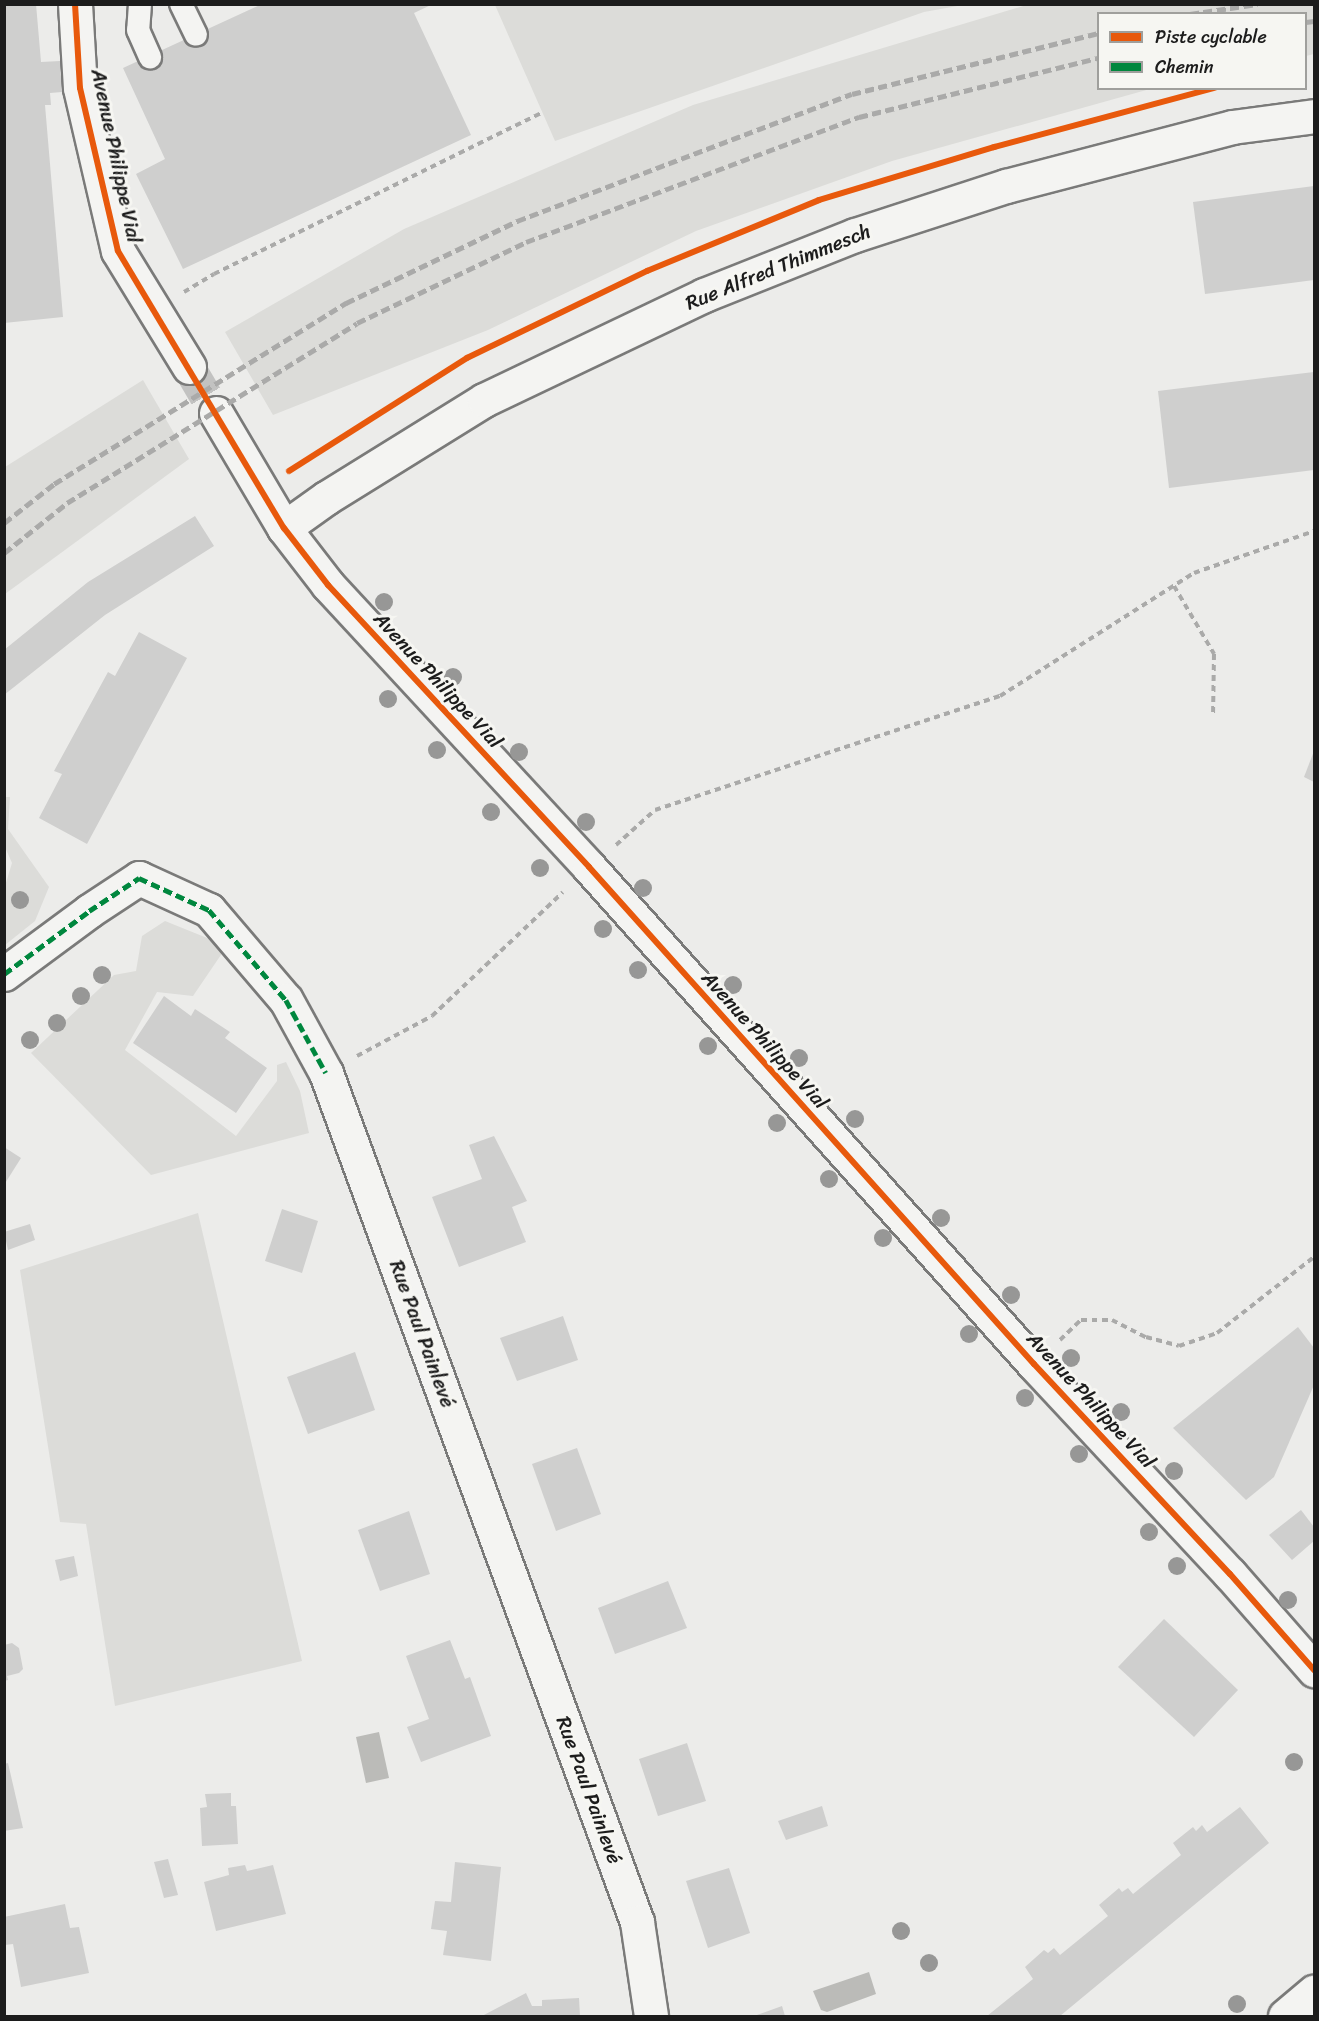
<!DOCTYPE html>
<meta charset="utf-8">
<style>
body{margin:0}
#map{position:relative;width:1319px;height:2021px;overflow:hidden;background:#ececea;font-family:Sriracha,sans-serif}
div>[style]{position:absolute}
[style*='--x']{left:calc(var(--x)*1px);top:calc(var(--y)*1px);width:calc(var(--w)*1px);rotate:calc(var(--a)*1deg)}
.built>*{inset:0;background:#dcdcd9}
.water>*{inset:0;background:#bbbbb8}
.building>*{inset:0;background:#cfcfce}
.minor-tunnel>*{height:33px;margin-top:-16.5px;transform-origin:0;background:repeating-linear-gradient(90deg,#c2c2c1 0 33px,transparent 0 49px)}
.path>*{height:4px;margin-top:-2px;transform-origin:0;background:repeating-linear-gradient(90deg,#aaaaa9 0 6px,transparent 0 10.5px)}
.roads{filter:drop-shadow(2px 0 #7a7a79) drop-shadow(-2px 0 #7a7a79) drop-shadow(0 2px #7a7a79) drop-shadow(0 -2px #7a7a79)}
.service>*{height:22px;margin:-11px;padding:0 11px;transform-origin:11px;border-radius:11px;background:#f4f4f2}
.minor>*{height:33px;margin:-16.5px;padding:0 16.5px;transform-origin:16.5px;border-radius:16.5px;background:#f4f4f2}
.tertiary>*{height:33px;margin:-16.5px;padding:0 16.5px;transform-origin:16.5px;border-radius:16.5px;background:#f4f4f2}
.rail>*{height:4.5px;margin-top:-2.25px;transform-origin:0;background:repeating-linear-gradient(90deg,#aaaaa9 0 9px,transparent 0 13.5px)}
.quiet>*{height:4.5px;margin-top:-2.25px;transform-origin:0;background:repeating-linear-gradient(90deg,#00873e 0 9px,transparent 0 13.5px)}
.cycleway>*{height:6px;margin:-3px;padding:0 3px;transform-origin:3px;border-radius:3px;background:#e8590c}
.trees>*{width:18px;height:18px;margin:-9px;border-radius:50%;background:#979796}
span{translate:-50% -50%;white-space:nowrap;text-align:center;line-height:1.15;-webkit-text-stroke:6px #f6f6f2;paint-order:stroke}
.street-label{font-size:20px;color:#1c1c1c}
.frame{position:absolute;inset:0;border:6px solid #1c1c1c;pointer-events:none}
.legend{position:absolute;left:1097px;top:12px;width:210px;height:78px;box-sizing:border-box;background:#f6f6f2;border:2px solid #9f9f9c;margin:0;padding:8px 10px;list-style:none;font-size:18px;color:#1c1c1c}
.legend li{display:flex;align-items:center;gap:12px;height:30px}
.legend b{width:30px;border:2px solid #9f9f9c}
</style>
<div id="map">
<div class="built">
<i style="clip-path:polygon(1030px 4px,1314px 5px,1314px 54px,1306px 56px,1306px 14px,1098px 14px,1098px 88px,1150px 89px,892px 161px,696px 231px,488px 330px,273px 415px,225px 332px,404px 229px,693px 105px)"></i>
<i style="clip-path:polygon(495px 5px,963px 5px,924px 12px,555px 141px)"></i>
<i style="clip-path:polygon(143px 380px,189px 459px,5px 594px,5px 467px)"></i>
<i style="clip-path:polygon(5px 797px,10px 797px,8px 829px,49px 887px,35px 921px,5px 945px,5px 886px,12px 863px,5px 847px)"></i>
<i style="clip-path:polygon(165px 921px,227px 946px,193px 996px,157px 992px,125px 1050px,236px 1136px,277px 1081px,277px 1065px,286px 1062px,300px 1091px,309px 1133px,151px 1175px,31px 1053px,114px 975px,136px 971px,142px 936px)"></i>
<i style="clip-path:polygon(198px 1213px,302px 1661px,115px 1706px,86px 1524px,60px 1522px,20px 1270px)"></i>
</div>
<div class="water">
<i style="clip-path:polygon(379px 1732px,389px 1778px,366px 1783px,356px 1737px)"></i>
<i style="clip-path:polygon(869px 1972px,876px 1994px,827px 2012px,821px 2010px,813px 1991px)"></i>
</div>
<div class="building">
<i style="clip-path:polygon(4px 4px,36px 4px,41px 62px,60px 61px,62px 92px,50px 93px,51px 105px,45px 105px,63px 317px,4px 323px)"></i>
<i style="clip-path:polygon(262px 4px,433px 4px,414px 13px,471px 135px,183px 269px,136px 174px,165px 159px,123px 68px)"></i>
<i style="clip-path:polygon(1314px 186px,1314px 280px,1205px 294px,1193px 202px)"></i>
<i style="clip-path:polygon(1314px 372px,1314px 470px,1169px 488px,1158px 391px)"></i>
<i style="clip-path:polygon(195px 516px,214px 546px,105px 615px,4px 695px,4px 650px,88px 582px)"></i>
<i style="clip-path:polygon(139px 632px,187px 658px,87px 844px,39px 818px,62px 774px,54px 771px,108px 672px,115px 676px)"></i>
<i style="clip-path:polygon(1314px 751px,1314px 782px,1304px 777px)"></i>
<i style="clip-path:polygon(164px 996px,191px 1016px,195px 1009px,230px 1032px,225px 1038px,267px 1068px,236px 1113px,133px 1043px)"></i>
<i style="clip-path:polygon(494px 1136px,527px 1201px,512px 1207px,526px 1242px,459px 1267px,432px 1197px,482px 1179px,469px 1145px)"></i>
<i style="clip-path:polygon(4px 1147px,21px 1158px,4px 1185px)"></i>
<i style="clip-path:polygon(282px 1209px,318px 1221px,302px 1273px,265px 1261px)"></i>
<i style="clip-path:polygon(30px 1224px,35px 1240px,8px 1250px,4px 1232px)"></i>
<i style="clip-path:polygon(563px 1316px,578px 1360px,517px 1381px,500px 1338px)"></i>
<i style="clip-path:polygon(1298px 1327px,1314px 1348px,1314px 1385px,1274px 1477px,1246px 1500px,1173px 1428px)"></i>
<i style="clip-path:polygon(355px 1352px,375px 1410px,308px 1434px,287px 1377px)"></i>
<i style="clip-path:polygon(577px 1448px,601px 1514px,556px 1531px,532px 1464px)"></i>
<i style="clip-path:polygon(1301px 1510px,1314px 1527px,1314px 1541px,1292px 1560px,1269px 1535px)"></i>
<i style="clip-path:polygon(409px 1511px,430px 1574px,380px 1591px,358px 1530px)"></i>
<i style="clip-path:polygon(74px 1556px,78px 1576px,60px 1581px,55px 1560px)"></i>
<i style="clip-path:polygon(668px 1581px,687px 1628px,615px 1654px,598px 1608px)"></i>
<i style="clip-path:polygon(1164px 1619px,1238px 1690px,1194px 1737px,1118px 1667px)"></i>
<i style="clip-path:polygon(450px 1640px,465px 1679px,470px 1677px,491px 1736px,421px 1762px,407px 1727px,429px 1719px,406px 1656px)"></i>
<i style="clip-path:polygon(12px 1643px,19px 1648px,23px 1669px,19px 1673px,7px 1676px,8px 1680px,4px 1681px,4px 1645px)"></i>
<i style="clip-path:polygon(687px 1743px,706px 1801px,658px 1816px,639px 1759px)"></i>
<i style="clip-path:polygon(8px 1763px,23px 1828px,4px 1831px,4px 1764px)"></i>
<i style="clip-path:polygon(231px 1793px,231px 1806px,236px 1806px,238px 1844px,202px 1846px,200px 1808px,207px 1807px,205px 1794px)"></i>
<i style="clip-path:polygon(822px 1806px,828px 1826px,786px 1840px,778px 1821px)"></i>
<i style="clip-path:polygon(1240px 1807px,1269px 1843px,1060px 2016px,987px 2016px,1033px 1979px,1025px 1967px,1044px 1950px,1048px 1953px,1054px 1948px,1060px 1955px,1108px 1916px,1099px 1905px,1119px 1888px,1122px 1892px,1128px 1888px,1133px 1894px,1181px 1855px,1173px 1843px,1193px 1827px,1196px 1831px,1202px 1825px,1207px 1832px)"></i>
<i style="clip-path:polygon(168px 1859px,178px 1895px,164px 1898px,154px 1862px)"></i>
<i style="clip-path:polygon(455px 1862px,501px 1867px,491px 1961px,443px 1955px,447px 1931px,431px 1929px,435px 1901px,451px 1902px)"></i>
<i style="clip-path:polygon(245px 1865px,247px 1871px,273px 1865px,286px 1914px,216px 1931px,204px 1882px,229px 1875px,228px 1868px)"></i>
<i style="clip-path:polygon(729px 1868px,750px 1933px,708px 1948px,686px 1881px)"></i>
<i style="clip-path:polygon(65px 1904px,70px 1928px,79px 1927px,89px 1973px,21px 1987px,13px 1944px,5px 1945px,4px 1917px)"></i>
<i style="clip-path:polygon(526px 1993px,532px 2006px,542px 2006px,542px 2000px,579px 1998px,580px 2016px,482px 2016px)"></i>
<i style="clip-path:polygon(782px 2006px,785px 2016px,754px 2016px)"></i>
</div>
<div class="minor-tunnel">
<i style="--x:189;--y:367;--w:53;--a:59.6"></i>
</div>
<div class="path">
<i style="--x:184;--y:292;--w:35;--a:-31"></i>
<i style="--x:214;--y:274;--w:367;--a:-26.2"></i>
<i style="--x:1174;--y:586;--w:79;--a:59.5"></i>
<i style="--x:1214;--y:654;--w:61;--a:90.9"></i>
<i style="--x:616;--y:845;--w:52;--a:-41.9"></i>
<i style="--x:655;--y:810;--w:363;--a:-18.3"></i>
<i style="--x:1000;--y:696;--w:230;--a:-32.4"></i>
<i style="--x:1194;--y:573;--w:127;--a:-19.3"></i>
<i style="--x:357;--y:1056;--w:85;--a:-28.1"></i>
<i style="--x:432;--y:1016;--w:180;--a:-43.4"></i>
<i style="--x:1060;--y:1340;--w:29;--a:-44"></i>
<i style="--x:1081;--y:1320;--w:31;--a:0"></i>
<i style="--x:1112;--y:1320;--w:38;--a:27"></i>
<i style="--x:1146;--y:1337;--w:34;--a:15"></i>
<i style="--x:1179;--y:1346;--w:40;--a:-18.9"></i>
<i style="--x:1217;--y:1333;--w:123;--a:-38.1"></i>
</div>
<div class="roads">
<div class="service">
<i style="--x:140;--y:4;--w:26;--a:94"></i>
<i style="--x:138;--y:30;--w:30;--a:66"></i>
<i style="--x:181;--y:4;--w:34;--a:64"></i>
</div>
<div class="minor">
<i style="--x:75;--y:4;--w:84;--a:86.6"></i>
<i style="--x:80;--y:88;--w:167;--a:76.9"></i>
<i style="--x:118;--y:251;--w:136;--a:58.5"></i>
<i style="--x:216;--y:413;--w:134;--a:59.4"></i>
<i style="--x:284;--y:528;--w:72;--a:52.3"></i>
<i style="--x:328;--y:585;--w:384;--a:47.2"></i>
<i style="--x:589;--y:867;--w:667;--a:48.16"></i>
<i style="--x:1034;--y:1364;--w:287;--a:47"></i>
<i style="--x:1230;--y:1574;--w:128;--a:48.8"></i>
<i style="--x:284;--y:528;--w:52;--a:-35.5"></i>
<i style="--x:326;--y:498;--w:186;--a:-31.8"></i>
<i style="--x:484;--y:400;--w:244;--a:-25.5"></i>
<i style="--x:704;--y:295;--w:162;--a:-21.7"></i>
<i style="--x:855;--y:235;--w:159;--a:-18"></i>
<i style="--x:1006;--y:186;--w:234;--a:-14.6"></i>
<i style="--x:1232;--y:127;--w:83;--a:-7.6"></i>
<i style="--x:4;--y:974;--w:106;--a:-36.5"></i>
<i style="--x:89;--y:911;--w:60;--a:-33.4"></i>
<i style="--x:139;--y:878;--w:77;--a:24.6"></i>
<i style="--x:209;--y:910;--w:118;--a:49.5"></i>
<i style="--x:286;--y:1000;--w:83;--a:61.3"></i>
<i style="--x:326;--y:1073;--w:904;--a:69.88"></i>
<i style="--x:637;--y:1922;--w:95;--a:81.5"></i>
</div>
<div class="tertiary">
<i style="--x:1285;--y:2016;--w:38;--a:-40"></i>
</div>
</div>
<div class="rail">
<i style="--x:1190;--y:14;--w:68;--a:-8.5"></i>
<i style="--x:1306;--y:22;--w:8;--a:-7"></i>
<i style="--x:4;--y:523;--w:63;--a:-38"></i>
<i style="--x:54;--y:484;--w:344;--a:-31.8"></i>
<i style="--x:346;--y:303;--w:190;--a:-25.6"></i>
<i style="--x:517;--y:221;--w:358;--a:-20.8"></i>
<i style="--x:852;--y:94;--w:253;--a:-13.9"></i>
<i style="--x:4;--y:553;--w:80;--a:-38.4"></i>
<i style="--x:67;--y:503;--w:341;--a:-31.8"></i>
<i style="--x:357;--y:323;--w:187;--a:-25.6"></i>
<i style="--x:526;--y:242;--w:356;--a:-20.6"></i>
<i style="--x:859;--y:117;--w:246;--a:-13.9"></i>
</div>
<div class="quiet">
<i style="--x:4;--y:974;--w:106;--a:-36.5"></i>
<i style="--x:89;--y:911;--w:60;--a:-33.4"></i>
<i style="--x:139;--y:878;--w:77;--a:24.6"></i>
<i style="--x:209;--y:910;--w:118;--a:49.5"></i>
<i style="--x:286;--y:1000;--w:83;--a:61.3"></i>
</div>
<div class="cycleway">
<i style="--x:75;--y:4;--w:84;--a:86.6"></i>
<i style="--x:80;--y:88;--w:167;--a:76.9"></i>
<i style="--x:118;--y:251;--w:323;--a:59.1"></i>
<i style="--x:284;--y:528;--w:72;--a:52.3"></i>
<i style="--x:328;--y:585;--w:384;--a:47.2"></i>
<i style="--x:589;--y:867;--w:667;--a:48.16"></i>
<i style="--x:1034;--y:1364;--w:287;--a:47"></i>
<i style="--x:1230;--y:1574;--w:128;--a:48.8"></i>
<i style="--x:289;--y:471;--w:211;--a:-32.4"></i>
<i style="--x:467;--y:358;--w:200;--a:-25.8"></i>
<i style="--x:647;--y:271;--w:186;--a:-22.4"></i>
<i style="--x:819;--y:200;--w:183;--a:-16.8"></i>
<i style="--x:994;--y:147;--w:228;--a:-15"></i>
</div>
<div class="trees">
<i style="left:384px;top:602px"></i>
<i style="left:453px;top:677px"></i>
<i style="left:388px;top:699px"></i>
<i style="left:437px;top:750px"></i>
<i style="left:519px;top:752px"></i>
<i style="left:491px;top:812px"></i>
<i style="left:586px;top:822px"></i>
<i style="left:540px;top:868px"></i>
<i style="left:643px;top:888px"></i>
<i style="left:20px;top:900px"></i>
<i style="left:603px;top:929px"></i>
<i style="left:638px;top:970px"></i>
<i style="left:102px;top:975px"></i>
<i style="left:733px;top:985px"></i>
<i style="left:81px;top:996px"></i>
<i style="left:57px;top:1023px"></i>
<i style="left:30px;top:1040px"></i>
<i style="left:708px;top:1046px"></i>
<i style="left:799px;top:1058px"></i>
<i style="left:855px;top:1119px"></i>
<i style="left:777px;top:1123px"></i>
<i style="left:829px;top:1179px"></i>
<i style="left:941px;top:1218px"></i>
<i style="left:883px;top:1238px"></i>
<i style="left:1011px;top:1295px"></i>
<i style="left:969px;top:1334px"></i>
<i style="left:1071px;top:1358px"></i>
<i style="left:1025px;top:1398px"></i>
<i style="left:1121px;top:1412px"></i>
<i style="left:1079px;top:1454px"></i>
<i style="left:1174px;top:1471px"></i>
<i style="left:1149px;top:1532px"></i>
<i style="left:1177px;top:1566px"></i>
<i style="left:1288px;top:1600px"></i>
<i style="left:1294px;top:1762px"></i>
<i style="left:901px;top:1931px"></i>
<i style="left:929px;top:1963px"></i>
<i style="left:1237px;top:2004px"></i>
</div>
<div class="street-label">
<span style="left:116px;top:156px;rotate:78deg">Avenue Philippe Vial</span>
<span style="left:778px;top:267px;rotate:-22deg">Rue Alfred Thimmesch</span>
<span style="left:438px;top:680px;rotate:47deg">Avenue Philippe Vial</span>
<span style="left:765px;top:1040px;rotate:48deg">Avenue Philippe Vial</span>
<span style="left:422px;top:1334px;rotate:70deg">Rue Paul Painlevé</span>
<span style="left:1091px;top:1400px;rotate:47deg">Avenue Philippe Vial</span>
<span style="left:589px;top:1790px;rotate:70deg">Rue Paul Painlevé</span>
</div>
<div class="frame"></div>
<ul class="legend">
<li><b style="height:8px;background:#e8590c"></b>Piste cyclable</li>
<li><b style="height:8px;background:#00873e"></b>Chemin</li>
</ul>
</div>
